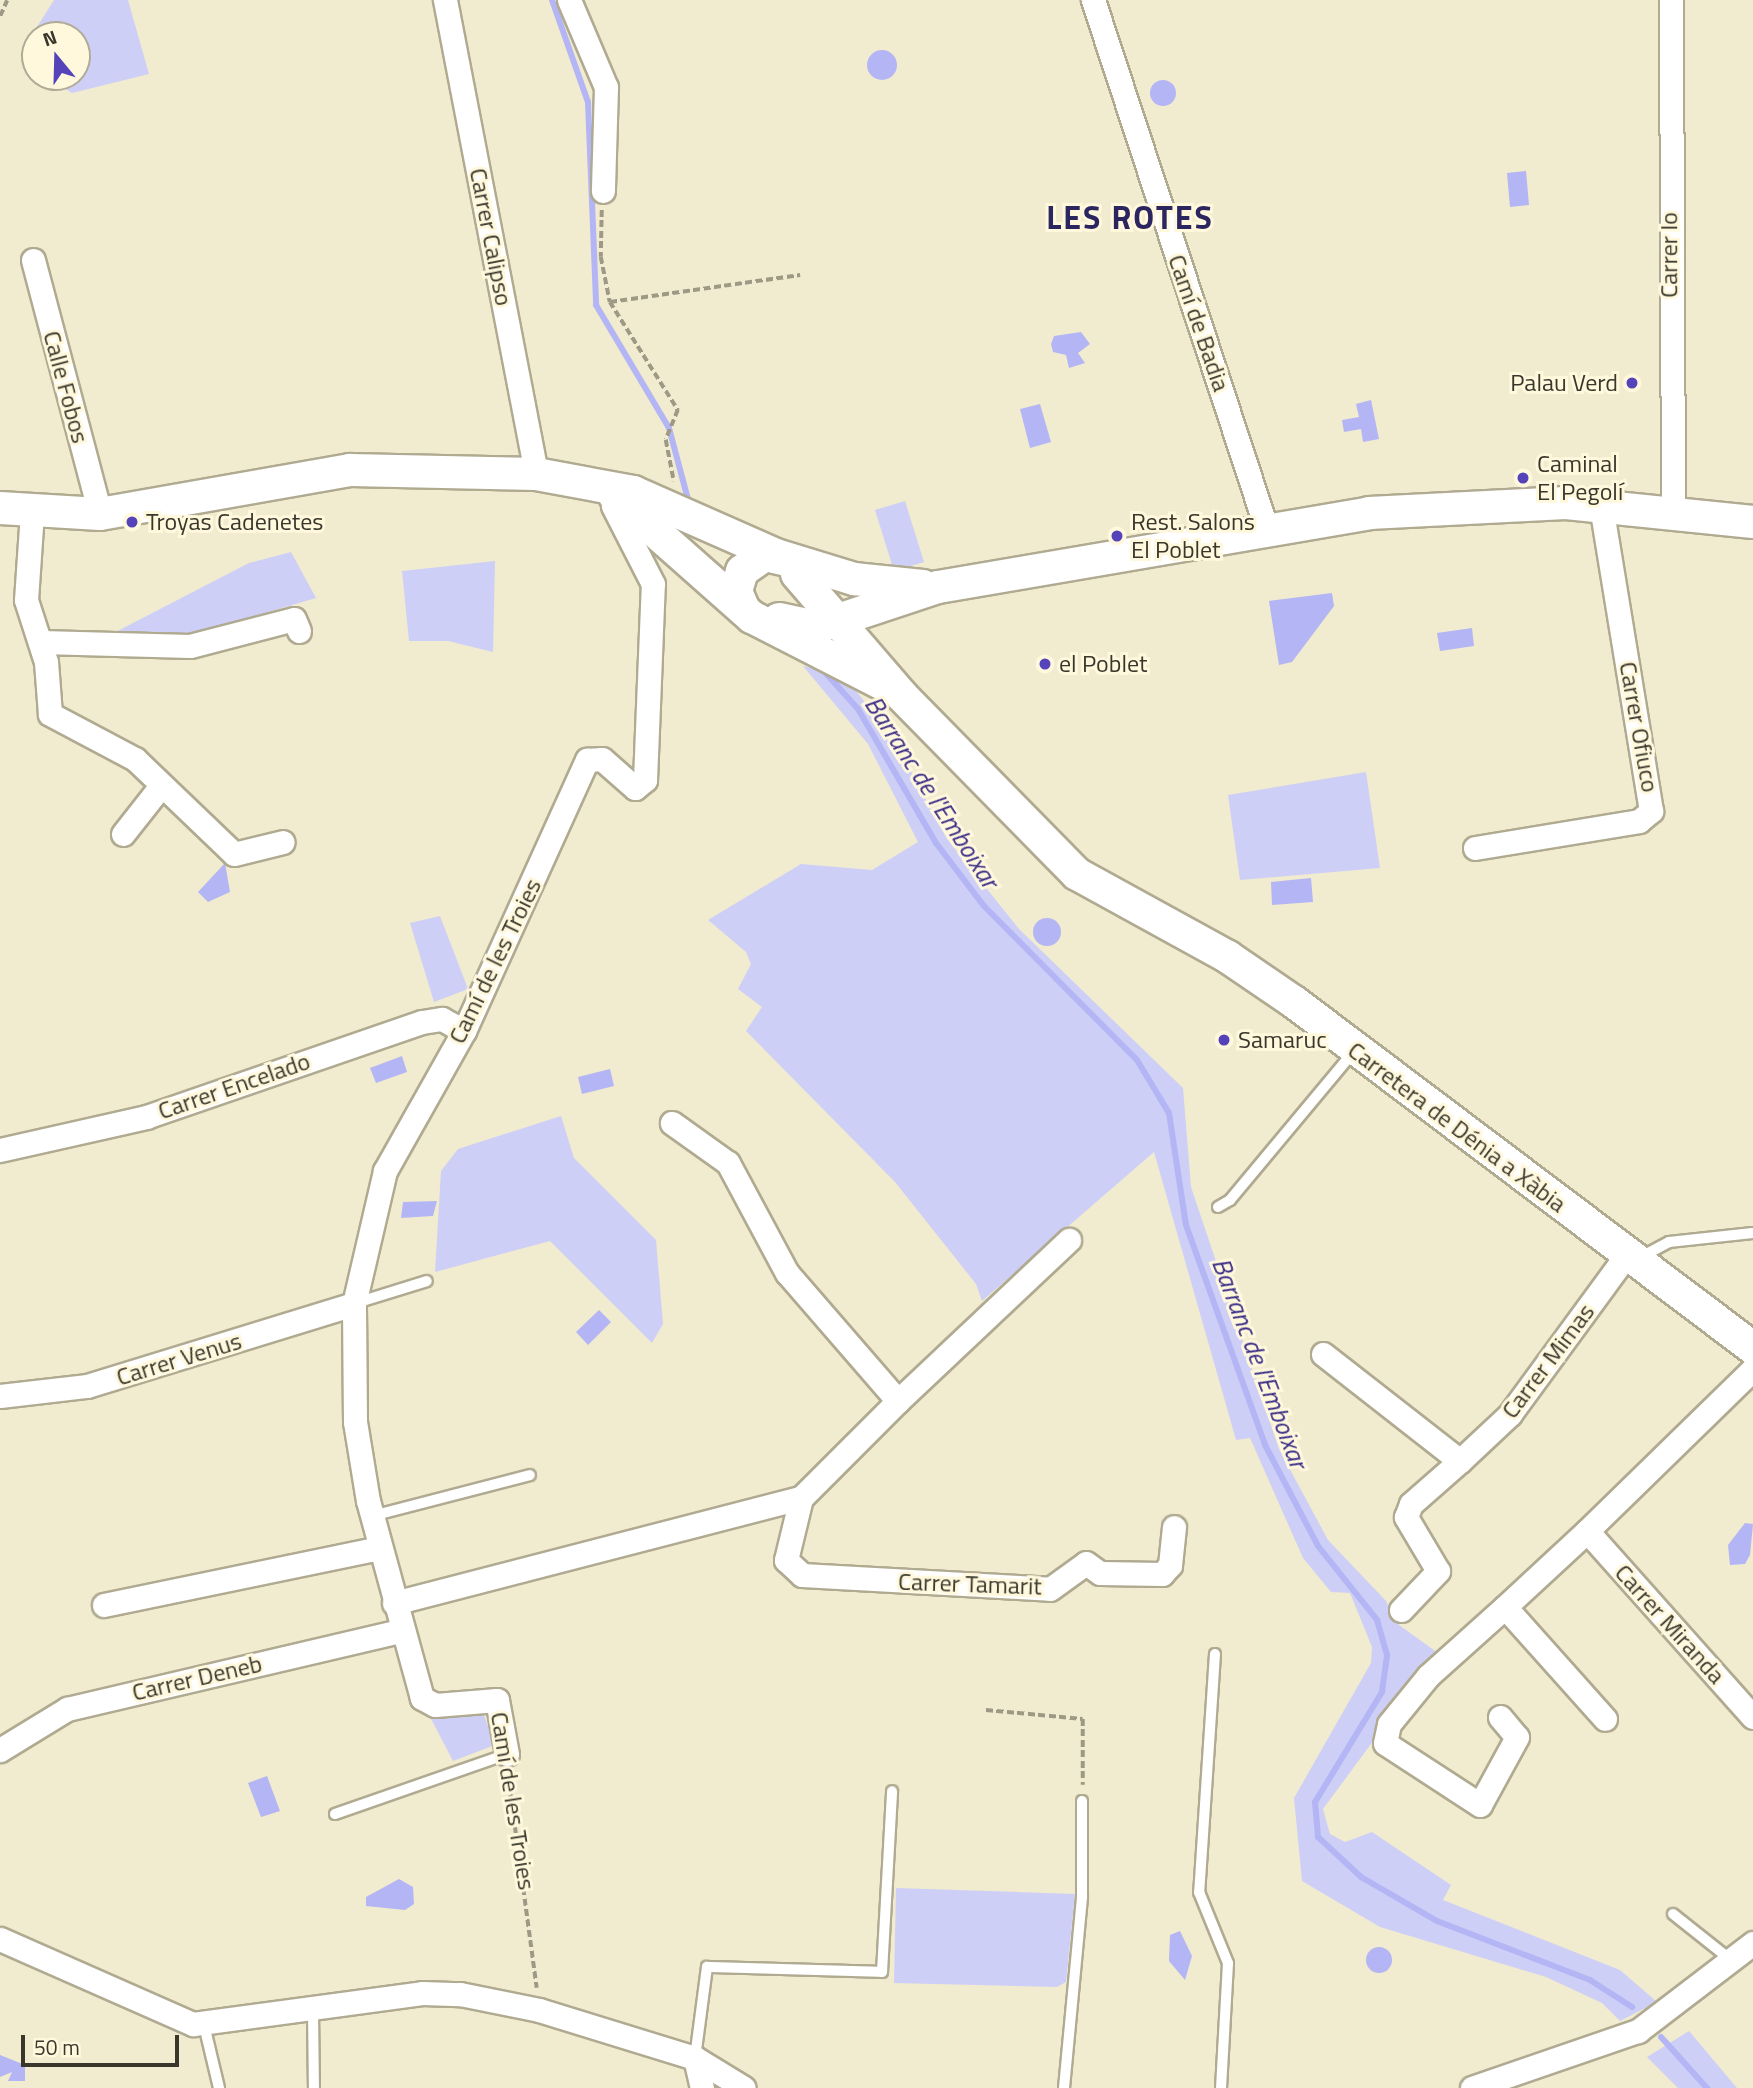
<!DOCTYPE html>
<meta charset="utf-8">
<style>
body{margin:0}
#map{position:relative;width:1753px;height:2088px;overflow:hidden;background:#f1ebd0;font-family:"Titillium Web",sans-serif}
div>[style]{position:absolute}
[style*='--x']{left:calc(var(--x)*1px);top:calc(var(--y)*1px);width:calc(var(--w)*1px);rotate:calc(var(--a)*1deg)}
.green>*{inset:0;background:#cecff6}
.water>*{inset:0;background:#b4b5f4}
.round{border-radius:50%}
.stream>*{height:6px;margin:-3px;padding:0 3px;transform-origin:3px;border-radius:3px;background:#b4b5f4}
.path>*{height:3.5px;margin-top:-1.75px;transform-origin:0;background:repeating-linear-gradient(90deg,#9d9985 0 7px,transparent 0 10.5px)}
.roads{filter:drop-shadow(2px 0 #b0aa91) drop-shadow(-2px 0 #b0aa91) drop-shadow(0 2px #b0aa91) drop-shadow(0 -2px #b0aa91)}
.lane>*{height:10px;margin:-5px;padding:0 5px;transform-origin:5px;border-radius:5px;background:#fff}
.street>*{height:23px;margin:-11.5px;padding:0 11.5px;transform-origin:11.5px;border-radius:11.5px;background:#fff}
.secondary>*{height:32px;margin:-16px;padding:0 16px;transform-origin:16px;border-radius:16px;background:#fff}
.dots>*{width:19px;height:19px;translate:-50% -50%;box-sizing:border-box;border:4px solid #fff8dd;border-radius:50%}
span{translate:-50% -50%;white-space:nowrap;text-align:center;line-height:1.15;-webkit-text-stroke:6px #fff8dd;paint-order:stroke}
.street-label{font-size:24px;color:#39372c}
.poi-label{font-size:24px;color:#39372c}
.right{translate:-100% -50%;text-align:right}
.left{translate:0 -50%;text-align:left}
.water-label{font-size:26px;color:#3b2e87;font-style:italic}
.district-label{font-size:32px;color:#2c2660;font-weight:700;letter-spacing:2px}
.north{position:absolute;left:21px;top:21px;width:70px;height:70px;box-sizing:border-box;background:#fff8dd;border:2px solid #b0ab96;border-radius:50%;rotate:341deg;font-size:19px;font-weight:700;line-height:28px;text-align:center;color:#39372c}
.north::after{content:'';display:block;margin:auto;width:24px;height:32px;background:#5543ba;clip-path:polygon(50% 0,100% 100%,50% 72%,0 100%)}
.scale{position:absolute;left:21px;top:2035px;width:158px;height:32px;box-sizing:border-box;border:4px solid #39372c;border-top:0;padding-left:9px;font-size:21px;line-height:24px;white-space:nowrap;color:#39372c;-webkit-text-stroke:5px #fff8dd;paint-order:stroke}
</style>
<div id="map">
<div class="green">
<i style="clip-path:polygon(54px 0,128px 0,149px 74px,72px 93px,47px 77px,77px 77px,77px 35px,46px 35px,37px 27px)"></i>
<i style="clip-path:polygon(905px 501px,924px 562px,894px 571px,875px 510px)"></i>
<i style="clip-path:polygon(291px 552px,316px 598px,181px 638px,104px 638px,249px 563px)"></i>
<i style="clip-path:polygon(495px 561px,493px 652px,448px 641px,409px 641px,402px 571px)"></i>
<i style="clip-path:polygon(803px 666px,842px 676px,857px 692px,896px 743px,947px 839px,1019px 929px,1183px 1088px,1191px 1187px,1279px 1449px,1328px 1540px,1386px 1601px,1399px 1625px,1438px 1653px,1323px 1809px,1330px 1834px,1345px 1842px,1372px 1832px,1451px 1885px,1443px 1900px,1620px 1970px,1657px 2002px,1620px 2021px,1602px 2003px,1546px 1977px,1380px 1927px,1302px 1881px,1294px 1798px,1371px 1663px,1372px 1647px,1350px 1593px,1331px 1592px,1303px 1558px,1250px 1438px,1236px 1440px,1154px 1152px,982px 1301px,976px 1284px,895px 1182px,746px 1031px,762px 1007px,738px 989px,751px 964px,746px 952px,708px 920px,801px 864px,872px 870px,918px 842px,868px 744px)"></i>
<i style="clip-path:polygon(1366px 772px,1380px 868px,1240px 880px,1228px 795px)"></i>
<i style="clip-path:polygon(440px 916px,468px 989px,434px 1002px,410px 923px)"></i>
<i style="clip-path:polygon(561px 1116px,574px 1158px,656px 1240px,663px 1324px,652px 1343px,550px 1241px,435px 1272px,441px 1171px,458px 1149px)"></i>
<i style="clip-path:polygon(482px 1710px,495px 1745px,453px 1761px,428px 1713px)"></i>
<i style="clip-path:polygon(896px 1888px,1075px 1894px,1066px 1982px,1057px 1987px,894px 1983px)"></i>
<i style="clip-path:polygon(1689px 2031px,1737px 2088px,1678px 2088px,1647px 2057px)"></i>
</div>
<div class="water">
<i class="round" style="left:867px;top:50px;width:30px;height:30px"></i>
<i class="round" style="left:1150px;top:80px;width:26px;height:26px"></i>
<i style="clip-path:polygon(1526px 171px,1529px 205px,1510px 207px,1507px 173px)"></i>
<i style="clip-path:polygon(1081px 332px,1090px 344px,1078px 353px,1085px 363px,1069px 368px,1066px 355px,1053px 352px,1051px 344px,1054px 336px)"></i>
<i style="clip-path:polygon(1371px 400px,1379px 439px,1363px 442px,1361px 429px,1344px 432px,1342px 420px,1359px 417px,1356px 404px)"></i>
<i style="clip-path:polygon(1040px 404px,1051px 442px,1030px 448px,1020px 409px)"></i>
<i style="clip-path:polygon(1332px 593px,1334px 606px,1292px 662px,1279px 665px,1269px 601px)"></i>
<i style="clip-path:polygon(1472px 628px,1474px 646px,1440px 651px,1437px 633px)"></i>
<i style="clip-path:polygon(225px 863px,230px 892px,208px 902px,198px 892px)"></i>
<i style="clip-path:polygon(1311px 878px,1313px 902px,1272px 905px,1271px 882px)"></i>
<i class="round" style="left:1033px;top:918px;width:28px;height:28px"></i>
<i style="clip-path:polygon(402px 1056px,407px 1072px,376px 1083px,370px 1068px)"></i>
<i style="clip-path:polygon(610px 1069px,614px 1086px,582px 1094px,578px 1077px)"></i>
<i style="clip-path:polygon(437px 1201px,433px 1216px,401px 1218px,403px 1202px)"></i>
<i style="clip-path:polygon(599px 1310px,611px 1322px,588px 1345px,576px 1332px)"></i>
<i style="clip-path:polygon(1745px 1523px,1753px 1524px,1750px 1555px,1745px 1564px,1730px 1565px,1728px 1545px)"></i>
<i style="clip-path:polygon(267px 1776px,280px 1811px,261px 1817px,248px 1783px)"></i>
<i style="clip-path:polygon(399px 1879px,413px 1887px,414px 1904px,405px 1910px,366px 1906px,366px 1897px)"></i>
<i style="clip-path:polygon(1180px 1931px,1192px 1956px,1185px 1980px,1169px 1961px,1170px 1935px)"></i>
<i class="round" style="left:1366px;top:1947px;width:26px;height:26px"></i>
<i style="clip-path:polygon(0 2055px,25px 2065px,25px 2081px,8px 2081px,12px 2072px,0 2077px)"></i>
</div>
<div class="stream">
<i style="--x:552;--y:0;--w:108;--a:70.6"></i>
<i style="--x:588;--y:102;--w:203;--a:87.7"></i>
<i style="--x:596;--y:305;--w:143;--a:59.3"></i>
<i style="--x:669;--y:428;--w:78;--a:75.1"></i>
<i style="--x:821;--y:668;--w:55;--a:47.9"></i>
<i style="--x:858;--y:709;--w:155;--a:59.8"></i>
<i style="--x:936;--y:843;--w:79;--a:52.7"></i>
<i style="--x:984;--y:906;--w:217;--a:45.2"></i>
<i style="--x:1137;--y:1060;--w:62;--a:58.9"></i>
<i style="--x:1169;--y:1113;--w:113;--a:81.4"></i>
<i style="--x:1186;--y:1225;--w:234;--a:70.2"></i>
<i style="--x:1265;--y:1445;--w:114;--a:62.3"></i>
<i style="--x:1318;--y:1546;--w:95;--a:51.4"></i>
<i style="--x:1377;--y:1620;--w:37;--a:74"></i>
<i style="--x:1387;--y:1656;--w:36;--a:98"></i>
<i style="--x:1382;--y:1692;--w:129;--a:121.3"></i>
<i style="--x:1315;--y:1802;--w:35;--a:85"></i>
<i style="--x:1318;--y:1837;--w:59;--a:42.9"></i>
<i style="--x:1361;--y:1877;--w:88;--a:30.1"></i>
<i style="--x:1437;--y:1921;--w:164;--a:21.1"></i>
<i style="--x:1590;--y:1980;--w:50;--a:32.7"></i>
<i style="--x:1661;--y:2037;--w:69;--a:48"></i>
</div>
<div class="path">
<i style="--x:0;--y:16;--w:17;--a:-66"></i>
<i style="--x:602;--y:210;--w:47;--a:91.2"></i>
<i style="--x:601;--y:257;--w:46;--a:78.7"></i>
<i style="--x:610;--y:302;--w:128;--a:57.8"></i>
<i style="--x:678;--y:410;--w:32;--a:112"></i>
<i style="--x:666;--y:440;--w:42;--a:79"></i>
<i style="--x:610;--y:302;--w:192;--a:-8.1"></i>
<i style="--x:986;--y:1710;--w:97;--a:5.3"></i>
<i style="--x:1083;--y:1719;--w:66;--a:90"></i>
<i style="--x:508;--y:1774;--w:216;--a:82.3"></i>
</div>
<div class="roads">
<div class="lane">
<i style="--x:1218;--y:1207;--w:14;--a:-30"></i>
<i style="--x:1230;--y:1200;--w:194;--a:-50.2"></i>
<i style="--x:1639;--y:1258;--w:34;--a:-28"></i>
<i style="--x:1669;--y:1242;--w:84;--a:-6.1"></i>
<i style="--x:356;--y:1303;--w:74;--a:-17.2"></i>
<i style="--x:372;--y:1516;--w:163;--a:-14.5"></i>
<i style="--x:1215;--y:1654;--w:239;--a:93.8"></i>
<i style="--x:1199;--y:1892;--w:77;--a:67.8"></i>
<i style="--x:1228;--y:1963;--w:125;--a:93.2"></i>
<i style="--x:335;--y:1814;--w:182;--a:-19.2"></i>
<i style="--x:1673;--y:1914;--w:74;--a:38.4"></i>
<i style="--x:313;--y:2011;--w:77;--a:89.3"></i>
<i style="--x:204;--y:2025;--w:65;--a:76.6"></i>
<i style="--x:695;--y:2058;--w:92;--a:-82.5"></i>
<i style="--x:707;--y:1967;--w:175;--a:1.6"></i>
<i style="--x:882;--y:1972;--w:181;--a:-86.8"></i>
<i style="--x:1064;--y:2088;--w:193;--a:-84.6"></i>
<i style="--x:1082;--y:1896;--w:95;--a:-90"></i>
</div>
<div class="street">
<i style="--x:445;--y:0;--w:483;--a:79.1"></i>
<i style="--x:569;--y:0;--w:95;--a:67"></i>
<i style="--x:606;--y:87;--w:104;--a:91.7"></i>
<i style="--x:1093;--y:0;--w:555;--a:71.83"></i>
<i style="--x:1671;--y:0;--w:510;--a:89.78"></i>
<i style="--x:33;--y:260;--w:263;--a:75.2"></i>
<i style="--x:32;--y:512;--w:88;--a:93.9"></i>
<i style="--x:26;--y:600;--w:65;--a:72.1"></i>
<i style="--x:46;--y:662;--w:52;--a:85.6"></i>
<i style="--x:50;--y:714;--w:96;--a:27.9"></i>
<i style="--x:135;--y:759;--w:137;--a:43.8"></i>
<i style="--x:234;--y:854;--w:50;--a:-13.8"></i>
<i style="--x:41;--y:642;--w:149;--a:1.5"></i>
<i style="--x:190;--y:646;--w:107;--a:-14.6"></i>
<i style="--x:294;--y:619;--w:13;--a:67"></i>
<i style="--x:123;--y:834;--w:60;--a:-51.8"></i>
<i style="--x:1475;--y:848;--w:166;--a:-9.3"></i>
<i style="--x:1639;--y:821;--w:16;--a:-40"></i>
<i style="--x:1651;--y:811;--w:310;--a:-99.3"></i>
<i style="--x:0;--y:1150;--w:150;--a:-12.7"></i>
<i style="--x:146;--y:1117;--w:292;--a:-19"></i>
<i style="--x:422;--y:1022;--w:20;--a:-9"></i>
<i style="--x:442;--y:1019;--w:25;--a:29"></i>
<i style="--x:1323;--y:1354;--w:174;--a:38"></i>
<i style="--x:1460;--y:1461;--w:69;--a:-43.2"></i>
<i style="--x:1510;--y:1414;--w:198;--a:-53.8"></i>
<i style="--x:1753;--y:1369;--w:232;--a:135.7"></i>
<i style="--x:1587;--y:1531;--w:249;--a:48.3"></i>
<i style="--x:0;--y:1396;--w:88;--a:-6.6"></i>
<i style="--x:87;--y:1386;--w:279;--a:-17.1"></i>
<i style="--x:898;--y:1401;--w:235;--a:-43.3"></i>
<i style="--x:801;--y:1498;--w:64;--a:103.6"></i>
<i style="--x:786;--y:1560;--w:22;--a:43"></i>
<i style="--x:802;--y:1575;--w:248;--a:3.2"></i>
<i style="--x:1050;--y:1589;--w:44;--a:-35.8"></i>
<i style="--x:1086;--y:1563;--w:17;--a:36"></i>
<i style="--x:1100;--y:1573;--w:62;--a:0.9"></i>
<i style="--x:1162;--y:1574;--w:12;--a:-48"></i>
<i style="--x:1170;--y:1565;--w:38;--a:-84"></i>
<i style="--x:1587;--y:1531;--w:112;--a:137.2"></i>
<i style="--x:1505;--y:1607;--w:150;--a:48.2"></i>
<i style="--x:394;--y:1603;--w:420;--a:-14.5"></i>
<i style="--x:801;--y:1498;--w:137;--a:-45"></i>
<i style="--x:898;--y:1401;--w:169;--a:-130.9"></i>
<i style="--x:787;--y:1273;--w:125;--a:-118.2"></i>
<i style="--x:728;--y:1163;--w:69;--a:-144.5"></i>
<i style="--x:104;--y:1605;--w:281;--a:-11.7"></i>
<i style="--x:1401;--y:1610;--w:54;--a:-46.5"></i>
<i style="--x:1438;--y:1571;--w:63;--a:-120.7"></i>
<i style="--x:1406;--y:1517;--w:14;--a:-69"></i>
<i style="--x:1411;--y:1504;--w:65;--a:-41.3"></i>
<i style="--x:1500;--y:1717;--w:26;--a:50"></i>
<i style="--x:1517;--y:1737;--w:77;--a:118.6"></i>
<i style="--x:1480;--y:1805;--w:113;--a:-146.9"></i>
<i style="--x:1385;--y:1743;--w:19;--a:-78"></i>
<i style="--x:1389;--y:1724;--w:62;--a:-50.9"></i>
<i style="--x:1428;--y:1676;--w:103;--a:-41.9"></i>
<i style="--x:0;--y:1750;--w:79;--a:-31.5"></i>
<i style="--x:67;--y:1709;--w:345;--a:-13.2"></i>
<i style="--x:507;--y:1754;--w:55;--a:-100.5"></i>
<i style="--x:497;--y:1700;--w:62;--a:175.4"></i>
<i style="--x:435;--y:1705;--w:15;--a:-152"></i>
<i style="--x:422;--y:1698;--w:204;--a:-105.3"></i>
<i style="--x:368;--y:1501;--w:80;--a:-99.3"></i>
<i style="--x:355;--y:1422;--w:118;--a:-90.5"></i>
<i style="--x:354;--y:1304;--w:137;--a:-76.9"></i>
<i style="--x:385;--y:1171;--w:161;--a:-60.6"></i>
<i style="--x:464;--y:1031;--w:298;--a:-65.6"></i>
<i style="--x:587;--y:760;--w:15;--a:-4"></i>
<i style="--x:602;--y:759;--w:44;--a:41.3"></i>
<i style="--x:635;--y:788;--w:13;--a:-39"></i>
<i style="--x:645;--y:780;--w:196;--a:-87.7"></i>
<i style="--x:653;--y:584;--w:88;--a:-117.1"></i>
<i style="--x:0;--y:1939;--w:211;--a:23.8"></i>
<i style="--x:193;--y:2024;--w:231;--a:-7.7"></i>
<i style="--x:422;--y:1993;--w:38;--a:2"></i>
<i style="--x:460;--y:1994;--w:81;--a:11.4"></i>
<i style="--x:539;--y:2010;--w:163;--a:17.1"></i>
<i style="--x:695;--y:2058;--w:57;--a:31.5"></i>
<i style="--x:695;--y:2058;--w:31;--a:77"></i>
<i style="--x:1472;--y:2088;--w:176;--a:-19"></i>
<i style="--x:1638;--y:2031;--w:145;--a:-37.4"></i>
</div>
<div class="secondary">
<i style="--x:615;--y:496;--w:183;--a:41.5"></i>
<i style="--x:752;--y:617;--w:149;--a:27.1"></i>
<i style="--x:0;--y:508;--w:100;--a:3.4"></i>
<i style="--x:100;--y:514;--w:254;--a:-10"></i>
<i style="--x:350;--y:470;--w:186;--a:1.2"></i>
<i style="--x:536;--y:474;--w:99;--a:10.5"></i>
<i style="--x:633;--y:492;--w:156;--a:23.8"></i>
<i style="--x:776;--y:555;--w:82;--a:17.1"></i>
<i style="--x:854;--y:579;--w:69;--a:5.8"></i>
<i style="--x:797;--y:574;--w:162;--a:49.2"></i>
<i style="--x:903;--y:697;--w:248;--a:45.5"></i>
<i style="--x:1077;--y:874;--w:172;--a:28.8"></i>
<i style="--x:1228;--y:957;--w:80;--a:34.3"></i>
<i style="--x:1294;--y:1002;--w:575;--a:37.01"></i>
<i style="--x:744;--y:610;--w:21;--a:-113"></i>
<i style="--x:736;--y:591;--w:21;--a:-73"></i>
<i style="--x:742;--y:571;--w:28;--a:-35"></i>
<i style="--x:765;--y:555;--w:22;--a:13"></i>
<i style="--x:779;--y:619;--w:39;--a:12"></i>
<i style="--x:817;--y:627;--w:127;--a:-18.3"></i>
<i style="--x:938;--y:587;--w:437;--a:-9.7"></i>
<i style="--x:1369;--y:513;--w:197;--a:-2.9"></i>
<i style="--x:1566;--y:503;--w:188;--a:5.8"></i>
</div>
</div>
<div class="dots">
<i style="left:1632px;top:383px;background:#5543ba"></i>
<i style="left:1523px;top:478px;background:#5543ba"></i>
<i style="left:132px;top:522px;background:#5543ba"></i>
<i style="left:1117px;top:536px;background:#5543ba"></i>
<i style="left:1045px;top:664px;background:#5543ba"></i>
<i style="left:1224px;top:1040px;background:#5543ba"></i>
</div>
<div class="street-label">
<span style="left:491px;top:237px;rotate:79deg">Carrer Calipso</span>
<span style="left:1669px;top:255px;rotate:-90deg">Carrer Io</span>
<span style="left:1199px;top:323px;rotate:71deg">Camí de Badia</span>
<span style="left:66px;top:387px;rotate:75deg">Calle Fobos</span>
<span style="left:1639px;top:727px;rotate:80deg">Carrer Ofiuco</span>
<span style="left:495px;top:961px;rotate:-64deg">Camí de les Troies</span>
<span style="left:234px;top:1086px;rotate:-19deg">Carrer Encelado</span>
<span style="left:1457px;top:1127px;rotate:37deg">Carretera de Dénia a Xàbia</span>
<span style="left:179px;top:1359px;rotate:-17deg">Carrer Venus</span>
<span style="left:1548px;top:1361px;rotate:-53deg">Carrer Mimas</span>
<span style="left:970px;top:1584px;rotate:2deg">Carrer Tamarit</span>
<span style="left:1670px;top:1624px;rotate:48deg">Carrer Miranda</span>
<span style="left:197px;top:1678px;rotate:-13deg">Carrer Deneb</span>
<span style="left:513px;top:1801px;rotate:81deg">Camí de les Troies</span>
</div>
<div class="poi-label">
<span class="right" style="left:1618px;top:383px">Palau Verd</span>
<span class="left" style="left:1537px;top:478px">Caminal<br>El Pegolí</span>
<span class="left" style="left:146px;top:522px">Troyas Cadenetes</span>
<span class="left" style="left:1131px;top:536px">Rest. Salons<br>El Poblet</span>
<span class="left" style="left:1059px;top:664px">el Poblet</span>
<span class="left" style="left:1238px;top:1040px">Samaruc</span>
</div>
<div class="water-label">
<span style="left:932px;top:792px;rotate:57deg">Barranc de l'Emboixar</span>
<span style="left:1260px;top:1363px;rotate:69deg">Barranc de l'Emboixar</span>
</div>
<div class="district-label">
<span style="left:1130px;top:217px">LES ROTES</span>
</div>
<div class="north">N</div>
<div class="scale">50 m</div>
</div>
